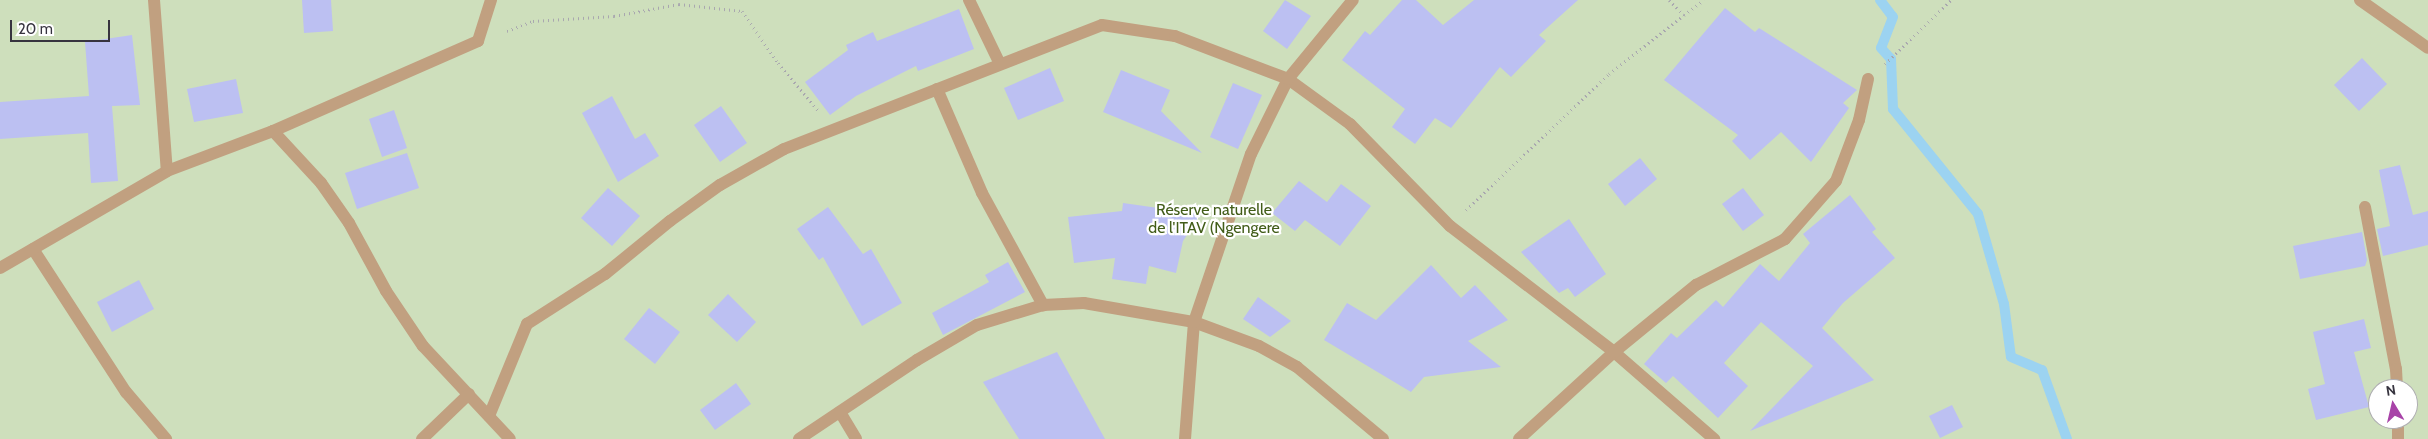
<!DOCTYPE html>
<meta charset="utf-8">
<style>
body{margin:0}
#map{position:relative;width:2428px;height:439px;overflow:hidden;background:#f7f6fc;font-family:Cabin,sans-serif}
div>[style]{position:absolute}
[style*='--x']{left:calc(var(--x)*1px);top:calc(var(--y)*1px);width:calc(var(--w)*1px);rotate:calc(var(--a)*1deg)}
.green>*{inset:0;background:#cedfbc}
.stream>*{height:10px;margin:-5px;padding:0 5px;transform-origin:5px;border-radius:5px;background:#9cd3f1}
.building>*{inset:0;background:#bcc0f2}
.path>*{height:3px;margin-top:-1.5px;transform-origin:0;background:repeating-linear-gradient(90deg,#a9a7af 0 1px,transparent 0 5px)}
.minor>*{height:12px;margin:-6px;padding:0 6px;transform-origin:6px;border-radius:6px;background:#c1a080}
span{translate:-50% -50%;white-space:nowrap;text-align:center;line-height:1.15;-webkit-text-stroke:4.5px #fff;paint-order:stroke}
.park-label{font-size:16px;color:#425d19}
.north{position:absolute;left:2368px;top:379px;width:50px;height:50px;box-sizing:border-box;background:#fff;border:1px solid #afaeb2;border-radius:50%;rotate:351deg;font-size:14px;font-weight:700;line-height:20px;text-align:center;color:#37343f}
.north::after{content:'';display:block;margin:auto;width:18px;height:22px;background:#a843a8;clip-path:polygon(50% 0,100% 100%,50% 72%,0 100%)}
.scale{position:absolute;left:10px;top:20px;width:100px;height:22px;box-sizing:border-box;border:2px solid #37343f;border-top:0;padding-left:6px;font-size:15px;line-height:18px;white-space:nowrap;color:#37343f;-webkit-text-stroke:4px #fff;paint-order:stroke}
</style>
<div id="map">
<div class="green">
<i style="clip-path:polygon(evenodd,0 0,2428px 0,2428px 439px,0 439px,0 0,2378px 389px,2408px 389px,2408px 419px,2378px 419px,2378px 389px)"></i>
</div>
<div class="stream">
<i style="--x:1880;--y:0;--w:21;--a:53"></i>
<i style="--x:1893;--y:17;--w:33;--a:111"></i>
<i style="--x:1881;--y:48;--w:15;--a:48"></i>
<i style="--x:1891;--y:59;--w:50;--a:87.7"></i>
<i style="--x:1893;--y:109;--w:135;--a:51"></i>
<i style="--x:1978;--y:214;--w:94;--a:73.9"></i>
<i style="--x:2004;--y:304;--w:53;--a:82.5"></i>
<i style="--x:2011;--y:357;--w:34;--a:23"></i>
<i style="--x:2042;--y:370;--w:73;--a:70.1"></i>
</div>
<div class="building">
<i style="clip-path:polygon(302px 0,331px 0,333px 31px,304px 33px)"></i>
<i style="clip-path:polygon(1285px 0,1311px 16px,1287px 49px,1263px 31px)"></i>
<i style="clip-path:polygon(1402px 0,1416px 0,1443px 25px,1474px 0,1578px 0,1539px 35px,1546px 41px,1511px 77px,1500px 67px,1451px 128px,1435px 118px,1415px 144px,1392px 127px,1405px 109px,1342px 60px,1365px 31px,1370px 35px)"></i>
<i style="clip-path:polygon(1725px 8px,1755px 32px,1759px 28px,1857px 90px,1843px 103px,1849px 108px,1811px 162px,1781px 132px,1750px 160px,1732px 141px,1738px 135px,1664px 80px)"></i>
<i style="clip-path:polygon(959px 9px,974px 49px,918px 71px,916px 66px,856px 96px,830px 115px,805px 82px,848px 50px,846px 45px,873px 32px,877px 41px)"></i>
<i style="clip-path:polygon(132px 35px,140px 105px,112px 106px,118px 181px,91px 183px,88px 133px,0 139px,0 102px,89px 96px,85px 42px)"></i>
<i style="clip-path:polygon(2362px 58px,2387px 84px,2359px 111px,2334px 85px)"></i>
<i style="clip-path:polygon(1050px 68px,1064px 101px,1018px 120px,1004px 88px)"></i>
<i style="clip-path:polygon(1121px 70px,1170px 90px,1161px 111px,1202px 153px,1103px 112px)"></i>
<i style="clip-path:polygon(236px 79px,243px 113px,194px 122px,187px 89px)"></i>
<i style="clip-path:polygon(1233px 83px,1262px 95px,1238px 149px,1210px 137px)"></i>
<i style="clip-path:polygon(612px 96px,635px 139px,645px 133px,659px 156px,618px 182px,582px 113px)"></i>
<i style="clip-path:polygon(721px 106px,747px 143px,720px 162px,694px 125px)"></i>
<i style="clip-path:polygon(394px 110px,407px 148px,382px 157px,369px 119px)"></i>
<i style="clip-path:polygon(407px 153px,419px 188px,357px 209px,345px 173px)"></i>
<i style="clip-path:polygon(1640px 158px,1657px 179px,1625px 206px,1608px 184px)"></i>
<i style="clip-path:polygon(2400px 165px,2413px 215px,2428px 211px,2428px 245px,2383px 256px,2377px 229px,2390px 226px,2379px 170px)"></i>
<i style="clip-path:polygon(1299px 181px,1327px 202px,1341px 184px,1371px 206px,1340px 246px,1305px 220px,1295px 231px,1272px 213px)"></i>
<i style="clip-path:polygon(608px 188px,640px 216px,612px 246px,581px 218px)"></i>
<i style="clip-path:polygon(1743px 188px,1764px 215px,1743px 231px,1722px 204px)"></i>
<i style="clip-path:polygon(1850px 195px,1876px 229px,1872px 232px,1895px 258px,1843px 303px,1822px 328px,1874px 380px,1750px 431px,1813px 366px,1761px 322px,1724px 363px,1748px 386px,1718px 418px,1673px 376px,1666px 383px,1644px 364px,1671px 333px,1677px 338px,1716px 300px,1723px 307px,1760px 264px,1779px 281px,1810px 243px,1803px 234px)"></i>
<i style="clip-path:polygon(1123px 203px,1201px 214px,1183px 241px,1176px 273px,1149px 266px,1146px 284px,1112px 279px,1115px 258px,1074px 263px,1068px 217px,1122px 211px)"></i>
<i style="clip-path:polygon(828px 207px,863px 254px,871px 249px,902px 303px,862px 326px,823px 257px,819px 260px,797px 229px)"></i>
<i style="clip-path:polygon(1569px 219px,1606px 274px,1575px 297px,1568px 288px,1559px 293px,1521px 252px)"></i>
<i style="clip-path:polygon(2362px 232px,2367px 260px,2365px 266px,2300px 279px,2293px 246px)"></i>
<i style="clip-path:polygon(1008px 262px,1025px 292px,943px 335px,932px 313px,989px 282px,985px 275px)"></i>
<i style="clip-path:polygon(1431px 265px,1461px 298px,1475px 285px,1508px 320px,1468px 341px,1501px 367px,1424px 377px,1411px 392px,1324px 340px,1347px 303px,1376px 320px)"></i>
<i style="clip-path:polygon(139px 280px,154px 309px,112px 332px,97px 302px)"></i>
<i style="clip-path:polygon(728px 294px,756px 322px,737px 342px,708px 315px)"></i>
<i style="clip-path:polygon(1258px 297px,1291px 321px,1270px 337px,1243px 319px)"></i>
<i style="clip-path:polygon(649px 308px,680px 332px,655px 364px,624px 339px)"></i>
<i style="clip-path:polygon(2364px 319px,2371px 348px,2354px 352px,2369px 407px,2316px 420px,2308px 389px,2325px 384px,2313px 332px)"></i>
<i style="clip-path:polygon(1057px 352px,1105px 439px,1019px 439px,983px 382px)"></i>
<i style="clip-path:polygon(736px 383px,751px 404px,715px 430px,700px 410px)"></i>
<i style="clip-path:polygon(1952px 405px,1963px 427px,1940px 438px,1929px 416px)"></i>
</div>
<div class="path">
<i style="--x:1684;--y:15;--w:25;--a:-37"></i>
<i style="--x:507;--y:31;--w:28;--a:-21"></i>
<i style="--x:533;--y:21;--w:81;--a:-3.5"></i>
<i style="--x:614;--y:16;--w:66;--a:-10.5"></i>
<i style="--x:679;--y:4;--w:63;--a:6.3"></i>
<i style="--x:742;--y:11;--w:63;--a:55.3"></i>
<i style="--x:778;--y:63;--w:62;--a:49.6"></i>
<i style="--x:1885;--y:64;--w:92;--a:-44.1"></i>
<i style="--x:1466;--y:210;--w:197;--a:-43.6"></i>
<i style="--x:1609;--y:74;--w:95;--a:-38.2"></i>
<i style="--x:1684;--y:15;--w:21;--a:-135"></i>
</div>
<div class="minor">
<i style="--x:154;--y:0;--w:171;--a:85.7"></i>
<i style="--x:969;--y:0;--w:71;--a:64.2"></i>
<i style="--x:2360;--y:0;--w:83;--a:35.2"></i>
<i style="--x:937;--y:89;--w:113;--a:66.6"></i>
<i style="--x:982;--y:193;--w:128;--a:61.4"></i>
<i style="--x:273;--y:131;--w:71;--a:47.3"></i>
<i style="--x:321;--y:183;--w:49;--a:55"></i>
<i style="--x:349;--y:223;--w:77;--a:61.4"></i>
<i style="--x:386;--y:291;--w:66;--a:56.1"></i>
<i style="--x:423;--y:346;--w:127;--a:46.9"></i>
<i style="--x:2365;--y:207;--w:165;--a:79.2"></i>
<i style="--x:2396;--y:369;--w:20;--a:87"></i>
<i style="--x:33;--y:249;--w:171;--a:57"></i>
<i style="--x:126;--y:392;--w:62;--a:49.6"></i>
<i style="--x:0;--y:268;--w:193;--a:-30.1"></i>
<i style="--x:167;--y:171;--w:113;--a:-20.7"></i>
<i style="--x:273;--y:131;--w:224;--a:-23.7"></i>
<i style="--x:478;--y:41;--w:43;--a:-72.4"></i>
<i style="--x:840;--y:412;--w:31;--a:59"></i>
<i style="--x:489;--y:416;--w:100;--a:-67.6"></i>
<i style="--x:527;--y:324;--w:93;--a:-32.7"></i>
<i style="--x:605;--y:274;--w:84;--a:-39.2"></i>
<i style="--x:670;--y:221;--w:62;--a:-35.8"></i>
<i style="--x:720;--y:185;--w:73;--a:-29.4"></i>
<i style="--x:784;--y:149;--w:341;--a:-21.3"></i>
<i style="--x:1102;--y:25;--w:74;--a:8.6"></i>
<i style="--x:1175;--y:36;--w:121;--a:20.8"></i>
<i style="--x:1288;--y:79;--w:77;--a:36"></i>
<i style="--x:1350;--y:124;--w:143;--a:45.6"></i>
<i style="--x:1450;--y:226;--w:207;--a:37.5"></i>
<i style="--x:1614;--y:352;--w:133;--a:41"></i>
<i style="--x:2398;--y:419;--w:20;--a:90"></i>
<i style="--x:422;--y:439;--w:65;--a:-43.8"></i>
<i style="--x:799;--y:439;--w:142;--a:-33.8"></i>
<i style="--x:917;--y:360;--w:69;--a:-30.3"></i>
<i style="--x:977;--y:325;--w:69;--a:-16.9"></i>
<i style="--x:1043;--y:305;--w:41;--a:-2.8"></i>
<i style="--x:1084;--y:303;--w:112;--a:9.8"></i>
<i style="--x:1194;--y:322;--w:69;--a:20.3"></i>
<i style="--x:1259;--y:346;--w:43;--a:28.9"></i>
<i style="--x:1297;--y:367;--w:112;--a:39.9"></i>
<i style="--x:1185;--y:439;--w:117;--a:-85.6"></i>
<i style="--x:1194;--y:322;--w:177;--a:-71.3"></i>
<i style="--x:1251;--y:154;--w:84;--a:-63.7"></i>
<i style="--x:1288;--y:79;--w:102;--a:-50.6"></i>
<i style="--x:1519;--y:439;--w:129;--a:-42.5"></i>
<i style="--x:1614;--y:352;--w:106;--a:-39.3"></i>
<i style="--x:1696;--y:285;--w:100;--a:-27.3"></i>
<i style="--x:1785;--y:239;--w:77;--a:-48.7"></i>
<i style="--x:1836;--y:181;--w:65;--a:-69.3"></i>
<i style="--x:1859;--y:120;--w:42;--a:-77.6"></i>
</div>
<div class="park-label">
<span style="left:1214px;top:219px">Réserve naturelle<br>de l'ITAV (Ngengere</span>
</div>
<div class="north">N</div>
<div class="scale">20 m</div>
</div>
